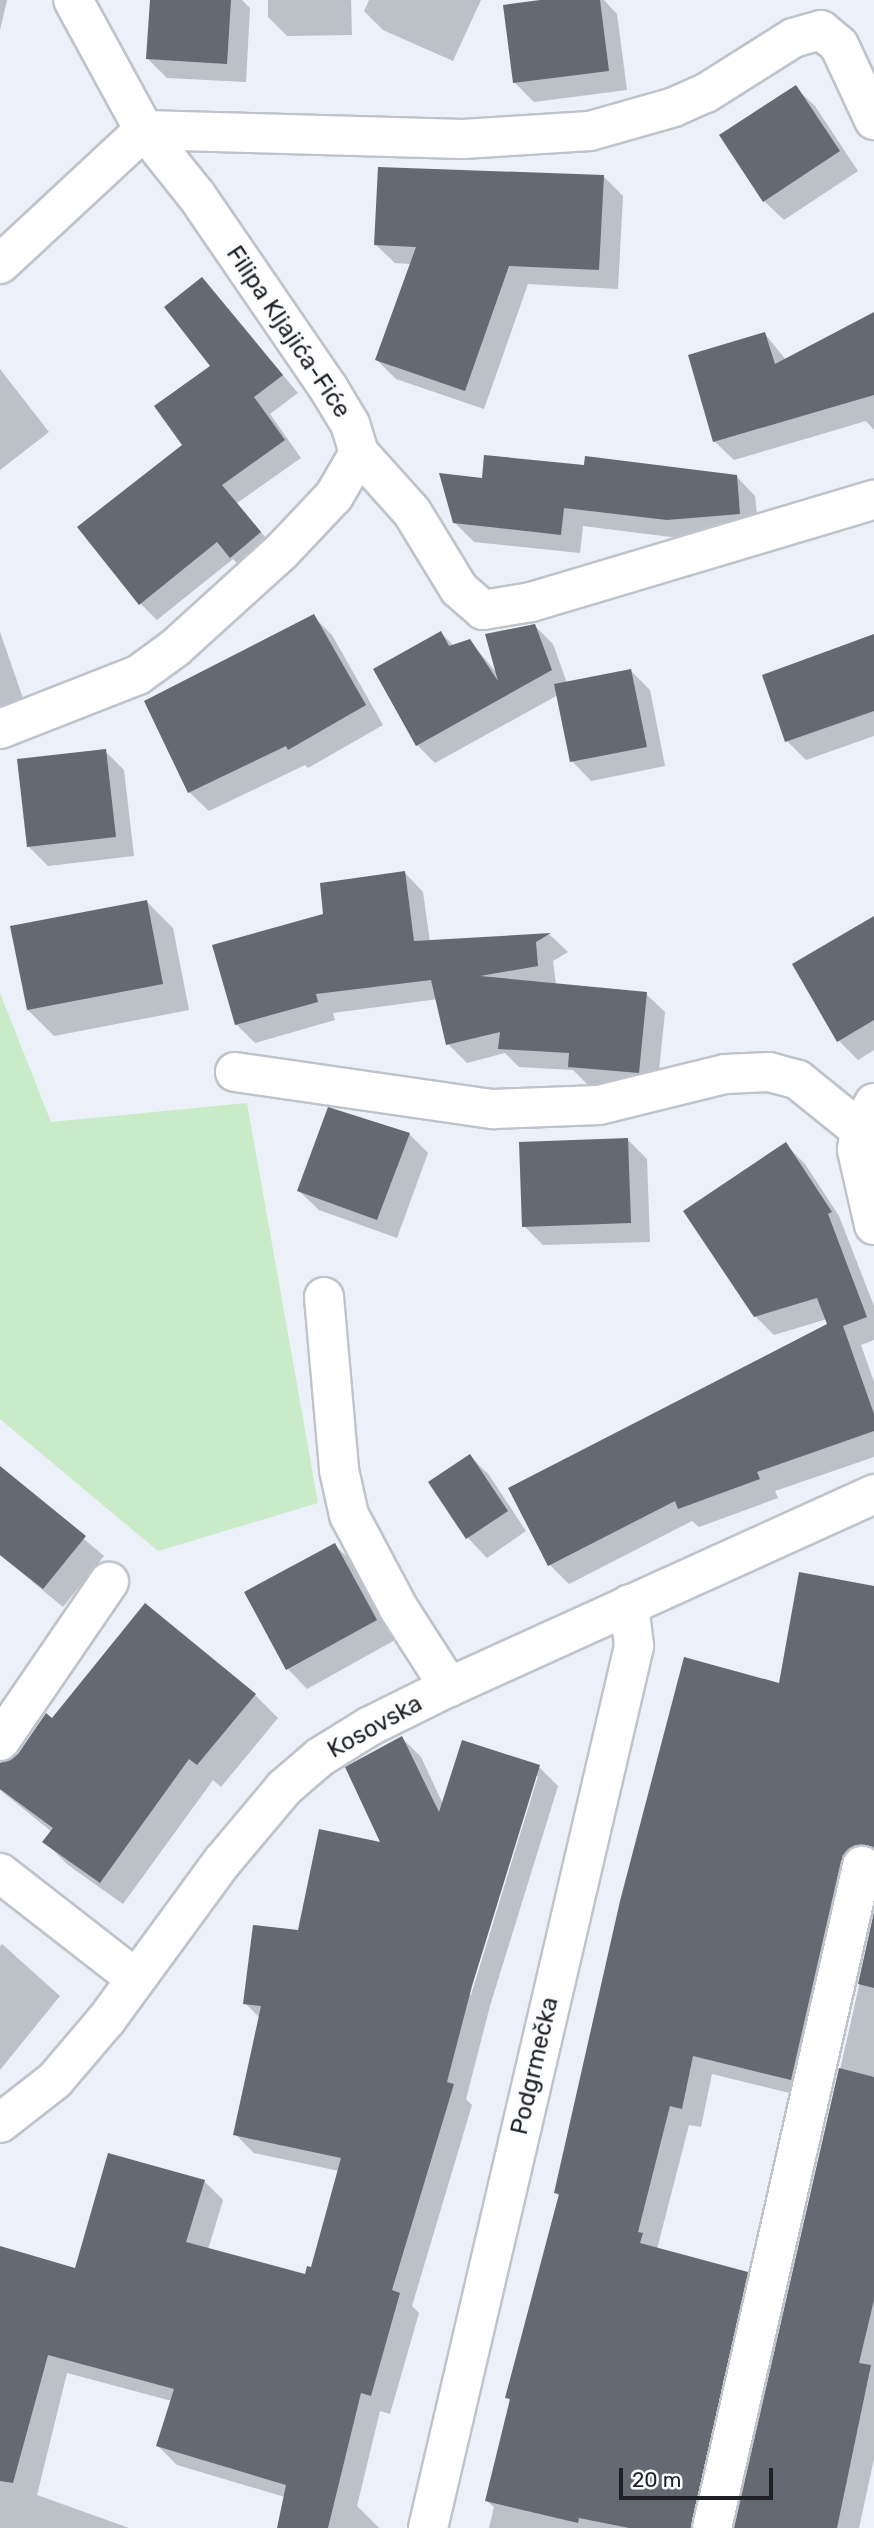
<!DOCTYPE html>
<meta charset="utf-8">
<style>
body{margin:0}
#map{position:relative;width:874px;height:2528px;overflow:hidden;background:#ebf0f9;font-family:Rubik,sans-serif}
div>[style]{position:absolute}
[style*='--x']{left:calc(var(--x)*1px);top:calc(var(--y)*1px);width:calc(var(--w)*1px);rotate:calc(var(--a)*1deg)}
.green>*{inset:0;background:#c9ebc7}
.shadow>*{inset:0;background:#0003}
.building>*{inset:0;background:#656971}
.roads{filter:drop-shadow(2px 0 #bfc3cc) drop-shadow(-2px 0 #bfc3cc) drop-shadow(0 2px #bfc3cc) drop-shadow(0 -2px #bfc3cc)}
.minor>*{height:38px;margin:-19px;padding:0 19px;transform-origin:19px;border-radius:19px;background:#fff}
span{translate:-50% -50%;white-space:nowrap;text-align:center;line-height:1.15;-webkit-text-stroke:7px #fcfdff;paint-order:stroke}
.street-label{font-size:24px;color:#1f2024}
.scale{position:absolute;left:619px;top:2468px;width:154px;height:32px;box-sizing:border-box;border:4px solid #1f2024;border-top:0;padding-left:9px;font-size:21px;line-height:24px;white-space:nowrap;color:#1f2024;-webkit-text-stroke:5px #fcfdff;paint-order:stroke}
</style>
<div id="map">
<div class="green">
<i style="clip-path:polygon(0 993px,51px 1122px,247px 1103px,318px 1503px,158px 1551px,0 1419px)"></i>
</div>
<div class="shadow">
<i style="clip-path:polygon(0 0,7px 0,0 30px)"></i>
<i style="clip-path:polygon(152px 0,242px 0,250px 8px,246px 82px,167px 78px,148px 59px)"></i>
<i style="clip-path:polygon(268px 0,351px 0,352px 35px,287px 36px,268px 17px)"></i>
<i style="clip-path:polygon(369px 0,481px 0,453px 61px,383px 30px,364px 11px)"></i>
<i style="clip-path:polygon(554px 0,604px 0,617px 14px,627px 90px,534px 102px,515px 83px)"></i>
<i style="clip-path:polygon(795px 87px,815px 106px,858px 171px,784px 220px,764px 201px)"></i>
<i style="clip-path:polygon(604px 177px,623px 196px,618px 289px,528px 284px,484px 409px,396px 379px,377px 360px,411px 264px,395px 263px,375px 244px)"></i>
<i style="clip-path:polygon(202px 279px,298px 393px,270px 414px,301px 458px,237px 503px,276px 550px,248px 574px,233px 559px,157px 620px,140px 603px,184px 445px,212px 366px)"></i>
<i style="clip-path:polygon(874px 314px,874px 430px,866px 421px,734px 460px,714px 441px,765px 334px,786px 360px)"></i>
<i style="clip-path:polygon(0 369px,49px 432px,0 470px)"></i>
<i style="clip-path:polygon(586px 467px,736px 476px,755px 496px,759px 532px,687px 539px,583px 526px,580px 553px,474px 542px,455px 523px,483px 480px)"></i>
<i style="clip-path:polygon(313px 616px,332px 635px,383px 725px,308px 768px,305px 765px,209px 811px,189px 792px)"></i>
<i style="clip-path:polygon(534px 625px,553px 644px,567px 683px,631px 671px,650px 690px,665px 766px,591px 781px,572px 761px,558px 695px,435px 763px,417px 745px,441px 633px,454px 646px,470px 641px,496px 672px)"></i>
<i style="clip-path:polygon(0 632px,25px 704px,0 713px)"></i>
<i style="clip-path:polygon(874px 638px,874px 736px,806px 760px,787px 741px)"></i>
<i style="clip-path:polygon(105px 751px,124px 770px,134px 856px,48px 866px,29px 847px)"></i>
<i style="clip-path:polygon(405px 873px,423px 892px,430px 942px,550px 935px,568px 952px,553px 961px,556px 985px,646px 994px,665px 1012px,657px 1090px,588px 1085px,573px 1070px,519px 1067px,505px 1053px,467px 1063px,448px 1044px,438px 999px,333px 1013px,335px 1020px,255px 1043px,236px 1024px,325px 915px)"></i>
<i style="clip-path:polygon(147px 902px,173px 928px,189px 1010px,54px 1036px,28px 1010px)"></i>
<i style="clip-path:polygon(874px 918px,874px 1050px,858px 1060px,839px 1041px)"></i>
<i style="clip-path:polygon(409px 1134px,428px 1153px,397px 1238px,319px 1210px,299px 1191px)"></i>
<i style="clip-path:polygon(627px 1139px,647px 1159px,650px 1242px,543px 1245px,524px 1226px)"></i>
<i style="clip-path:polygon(786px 1145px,805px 1164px,839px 1216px,874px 1306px,874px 1340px,861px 1345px,874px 1382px,874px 1457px,775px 1491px,778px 1498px,699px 1527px,692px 1521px,569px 1584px,550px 1565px,830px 1325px,827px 1319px,774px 1335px,755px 1316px)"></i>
<i style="clip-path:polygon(470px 1456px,489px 1475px,526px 1531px,487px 1558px,468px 1538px,431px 1482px)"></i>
<i style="clip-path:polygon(0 1468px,104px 1556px,63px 1607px,0 1555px)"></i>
<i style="clip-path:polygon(335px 1545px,354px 1564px,395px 1640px,307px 1689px,288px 1669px,246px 1593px)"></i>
<i style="clip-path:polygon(874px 1587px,874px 1865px,810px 2098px,712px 2074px,701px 2127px,689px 2125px,657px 2249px,747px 2273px,766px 2293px,713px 2528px,489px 2528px,494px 2507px,487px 2501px,511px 2401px,507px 2397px,560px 2197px,556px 2193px,780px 1685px)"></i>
<i style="clip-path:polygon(255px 1695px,278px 1718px,221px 1787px,213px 1780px,123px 1904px,68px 1865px,45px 1842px,52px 1832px,0 1790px,0 1766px,19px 1755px,52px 1720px)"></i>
<i style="clip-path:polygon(evenodd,402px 1738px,421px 1757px,443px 1804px,539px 1767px,558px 1786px,490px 2006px,466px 2099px,472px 2105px,412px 2306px,419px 2313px,390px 2414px,380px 2411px,357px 2506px,379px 2528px,278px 2528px,285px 2497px,177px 2465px,158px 2446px,172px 2401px,67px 2373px,37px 2495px,129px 2528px,0 2528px,0 2248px,76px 2270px,204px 2181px,223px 2200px,208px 2250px,306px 2276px,312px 2270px,339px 2171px,254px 2153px,235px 2134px,260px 2018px,245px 2003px,300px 1932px,383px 1844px,402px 1738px,535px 1776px,538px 1776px,471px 1995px,467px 1994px,535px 1776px)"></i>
<i style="clip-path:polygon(874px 1920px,874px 2459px,859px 2528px,736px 2528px)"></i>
<i style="clip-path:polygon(2px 1944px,60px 1996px,0 2070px,0 1946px)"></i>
</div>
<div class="building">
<i style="clip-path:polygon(150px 0,231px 0,227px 64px,146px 59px)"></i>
<i style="clip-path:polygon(540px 0,600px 0,609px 71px,513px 83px,503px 5px)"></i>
<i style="clip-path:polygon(796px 85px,840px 151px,763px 202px,719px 135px)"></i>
<i style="clip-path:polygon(378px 167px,604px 175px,599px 270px,509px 266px,465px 391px,375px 360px,416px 247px,374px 245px)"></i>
<i style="clip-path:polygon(202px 277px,283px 375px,254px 397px,285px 440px,222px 485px,261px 532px,230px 558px,217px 542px,139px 605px,77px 527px,182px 445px,154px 406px,210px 366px,164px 307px)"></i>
<i style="clip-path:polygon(874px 312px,874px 395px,713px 442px,688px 355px,765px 332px,775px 364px)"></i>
<i style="clip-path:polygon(484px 455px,584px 465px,585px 456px,737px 475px,740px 514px,667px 520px,564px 508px,561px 535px,453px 523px,439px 473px,482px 478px)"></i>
<i style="clip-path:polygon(314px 614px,366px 705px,288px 750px,286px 746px,188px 793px,144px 701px)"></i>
<i style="clip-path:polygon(535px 624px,552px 670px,416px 746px,373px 669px,441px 631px,449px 646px,470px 639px,498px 681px,485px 634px)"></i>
<i style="clip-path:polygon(874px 634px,874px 711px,785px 742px,762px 675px)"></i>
<i style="clip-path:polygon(631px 669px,647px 747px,570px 762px,554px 684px)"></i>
<i style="clip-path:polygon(106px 749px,116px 837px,27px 847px,17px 759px)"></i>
<i style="clip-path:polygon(405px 871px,414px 941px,551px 933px,536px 942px,538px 966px,480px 976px,647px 992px,639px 1073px,568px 1067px,569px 1053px,498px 1049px,500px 1032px,446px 1045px,431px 980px,316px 994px,318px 1002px,235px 1025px,212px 945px,323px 914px,320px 883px)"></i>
<i style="clip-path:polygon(147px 900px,163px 984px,27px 1010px,10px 926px)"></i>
<i style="clip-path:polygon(874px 916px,874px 1020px,837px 1042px,792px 964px)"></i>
<i style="clip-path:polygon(328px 1107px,410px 1133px,377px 1220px,297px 1191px)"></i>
<i style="clip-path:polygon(628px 1138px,631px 1223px,522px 1227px,519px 1142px)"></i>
<i style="clip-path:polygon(786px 1142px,832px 1212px,828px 1214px,867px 1317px,843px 1326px,874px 1414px,874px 1431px,757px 1472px,760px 1479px,678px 1509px,675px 1501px,548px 1566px,508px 1488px,827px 1324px,817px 1298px,754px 1317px,683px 1211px)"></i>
<i style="clip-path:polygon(470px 1454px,508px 1511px,466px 1539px,428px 1482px)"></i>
<i style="clip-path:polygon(0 1466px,86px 1536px,43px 1589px,0 1555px)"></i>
<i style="clip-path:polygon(335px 1543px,377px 1620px,286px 1670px,244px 1592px)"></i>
<i style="clip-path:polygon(799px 1572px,874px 1586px,874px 1848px,855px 1845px,841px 1861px,791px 2080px,693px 2056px,682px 2109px,670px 2106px,638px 2232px,643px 2233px,640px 2243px,748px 2272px,691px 2528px,629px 2528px,579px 2518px,578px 2523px,485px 2501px,510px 2399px,505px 2398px,559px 2194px,554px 2193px,620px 1901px,684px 1657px,779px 1683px)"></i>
<i style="clip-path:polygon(145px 1603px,256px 1694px,197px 1765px,189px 1759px,100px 1883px,42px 1842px,53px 1828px,0 1789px,0 1763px,18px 1754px,46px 1713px,52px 1718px)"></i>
<i style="clip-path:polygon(402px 1736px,439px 1812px,462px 1740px,540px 1765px,472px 1986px,447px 2082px,454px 2084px,392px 2290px,400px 2293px,371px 2396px,361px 2393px,328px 2528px,277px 2528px,286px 2485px,156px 2446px,174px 2389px,48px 2355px,13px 2483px,0 2481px,0 2246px,75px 2268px,108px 2153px,205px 2180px,186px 2242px,305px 2274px,307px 2266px,311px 2267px,341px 2158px,233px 2135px,261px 2006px,243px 2004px,253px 1925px,298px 1930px,319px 1829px,380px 1842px,345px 1767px)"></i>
<i style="clip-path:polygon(874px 1912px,874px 1988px,858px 1984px)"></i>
<i style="clip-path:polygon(839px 2068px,874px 2077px,874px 2300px,859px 2363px,871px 2365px,837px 2528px,734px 2528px)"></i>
</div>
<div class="roads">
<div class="minor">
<i style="--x:0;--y:264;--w:197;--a:-42.9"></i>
<i style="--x:144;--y:130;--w:319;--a:1.6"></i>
<i style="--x:463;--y:139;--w:127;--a:-3.6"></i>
<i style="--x:590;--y:131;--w:87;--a:-15.9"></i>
<i style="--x:674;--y:107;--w:35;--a:-24"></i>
<i style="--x:706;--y:93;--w:103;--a:-32.3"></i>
<i style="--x:793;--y:38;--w:29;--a:-16"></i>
<i style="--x:821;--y:30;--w:23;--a:40"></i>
<i style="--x:839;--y:45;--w:83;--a:65"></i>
<i style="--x:359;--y:453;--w:79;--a:48.1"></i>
<i style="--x:412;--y:512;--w:90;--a:58.6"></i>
<i style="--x:459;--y:589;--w:32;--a:41"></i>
<i style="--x:483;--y:610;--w:49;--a:-9.5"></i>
<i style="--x:531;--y:602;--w:358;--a:-16.6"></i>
<i style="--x:0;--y:729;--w:148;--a:-21.4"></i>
<i style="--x:138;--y:675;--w:46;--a:-36.1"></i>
<i style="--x:175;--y:648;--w:143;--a:-42.2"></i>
<i style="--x:281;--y:552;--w:77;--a:-46.6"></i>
<i style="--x:334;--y:496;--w:50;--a:-59.8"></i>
<i style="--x:359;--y:453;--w:30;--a:-107"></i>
<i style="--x:350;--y:424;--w:41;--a:-121"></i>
<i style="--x:329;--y:389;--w:235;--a:-124.4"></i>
<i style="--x:196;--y:195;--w:83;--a:-128.7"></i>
<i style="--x:144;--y:130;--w:148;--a:-118.6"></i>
<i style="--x:235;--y:1072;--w:261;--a:8.2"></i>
<i style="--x:493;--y:1109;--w:106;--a:-2.2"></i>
<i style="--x:599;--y:1105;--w:130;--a:-13.8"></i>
<i style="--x:725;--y:1074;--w:44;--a:-2.6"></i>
<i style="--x:769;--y:1072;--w:30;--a:15"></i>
<i style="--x:798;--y:1080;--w:80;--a:38.9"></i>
<i style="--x:874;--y:1103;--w:30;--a:117"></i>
<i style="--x:860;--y:1130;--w:20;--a:99"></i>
<i style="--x:857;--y:1150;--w:77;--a:77.2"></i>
<i style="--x:324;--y:1297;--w:174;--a:85"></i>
<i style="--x:339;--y:1470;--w:46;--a:77.5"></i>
<i style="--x:349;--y:1515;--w:106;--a:62"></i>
<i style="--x:399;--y:1609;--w:93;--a:57.3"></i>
<i style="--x:0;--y:1741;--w:193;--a:-55.6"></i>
<i style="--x:0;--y:1873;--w:172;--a:37.9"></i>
<i style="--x:0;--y:2123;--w:70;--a:-38"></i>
<i style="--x:55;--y:2080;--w:80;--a:-49.6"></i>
<i style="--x:107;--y:2019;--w:195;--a:-53.8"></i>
<i style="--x:222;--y:1862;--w:97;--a:-50"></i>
<i style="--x:284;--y:1788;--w:48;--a:-40.7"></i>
<i style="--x:320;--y:1757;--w:59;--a:-31.8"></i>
<i style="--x:370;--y:1726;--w:88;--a:-26.3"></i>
<i style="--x:449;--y:1687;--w:467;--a:-24.4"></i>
<i style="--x:428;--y:2528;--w:906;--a:-76.85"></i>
<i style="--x:634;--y:1646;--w:42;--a:-96.8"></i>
<i style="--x:712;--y:2528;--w:679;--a:-77.23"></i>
</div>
</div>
<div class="street-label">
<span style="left:288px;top:332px;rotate:56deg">Filipa Kljajića-Fiće</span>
<span style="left:375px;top:1727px;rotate:-29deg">Kosovska</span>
<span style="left:535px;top:2066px;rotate:-77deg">Podgrmečka</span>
</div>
<div class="scale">20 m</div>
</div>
